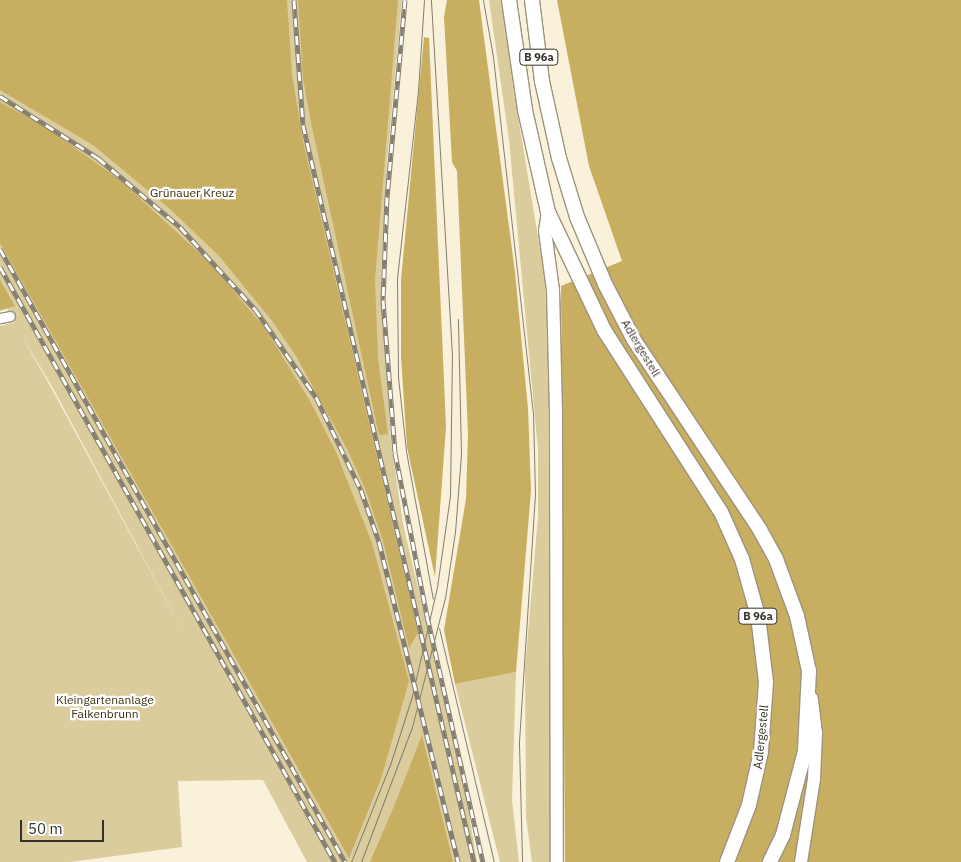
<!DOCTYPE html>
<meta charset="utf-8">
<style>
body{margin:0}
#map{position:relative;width:961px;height:862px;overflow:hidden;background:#f9f1d9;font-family:"IBM Plex Sans",sans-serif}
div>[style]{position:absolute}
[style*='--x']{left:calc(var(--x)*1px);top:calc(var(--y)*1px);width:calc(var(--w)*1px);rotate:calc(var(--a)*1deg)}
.green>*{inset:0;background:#dbcc9e}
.forest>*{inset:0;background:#c7ae61}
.roads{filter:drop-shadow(1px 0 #9b937d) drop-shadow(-1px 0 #9b937d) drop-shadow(0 1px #9b937d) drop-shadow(0 -1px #9b937d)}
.street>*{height:9px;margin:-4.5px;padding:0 4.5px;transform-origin:4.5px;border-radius:4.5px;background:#fff}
.secondary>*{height:12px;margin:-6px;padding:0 6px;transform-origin:6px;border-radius:6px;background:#fff}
.primary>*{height:14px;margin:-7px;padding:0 7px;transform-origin:7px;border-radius:7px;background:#fff}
.tram>*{height:1px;margin:-0.5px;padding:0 0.5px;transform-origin:0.5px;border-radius:0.5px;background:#837e6f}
.rail>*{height:5px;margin-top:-2.5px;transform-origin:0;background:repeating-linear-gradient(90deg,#fff 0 9px,#837e6f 0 18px);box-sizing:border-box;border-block:1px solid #837e6f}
span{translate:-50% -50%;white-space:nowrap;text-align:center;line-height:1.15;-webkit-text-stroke:4.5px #fff;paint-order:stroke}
.shield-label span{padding:1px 4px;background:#fff;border:1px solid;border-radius:4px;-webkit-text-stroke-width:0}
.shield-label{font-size:11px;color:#353229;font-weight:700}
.park-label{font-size:12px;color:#3b300e}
.street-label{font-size:12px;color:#353229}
.scale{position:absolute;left:20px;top:820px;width:84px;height:22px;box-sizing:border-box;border:2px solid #353229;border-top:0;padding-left:6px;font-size:15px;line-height:18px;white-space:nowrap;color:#353229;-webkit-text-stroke:4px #fff;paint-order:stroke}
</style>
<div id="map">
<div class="green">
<i style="clip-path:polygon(evenodd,0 0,402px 0,387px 163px,381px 276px,391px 442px,403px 524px,463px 778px,477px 862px,307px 862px,263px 780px,178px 781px,182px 847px,70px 862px,0 862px,0 326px,15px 322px,7px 309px,0 311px,0 0,20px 333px,53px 388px,188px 641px,53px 391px,20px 333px)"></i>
<i style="clip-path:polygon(489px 0,502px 0,513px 86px,545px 279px,550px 369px,550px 862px,532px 862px,526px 817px,525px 669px,538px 516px,538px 450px,509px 140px)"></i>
<i style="clip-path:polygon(516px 672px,512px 800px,519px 862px,500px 862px,455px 684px)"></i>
</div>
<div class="forest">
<i style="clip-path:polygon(0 0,287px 0,292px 74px,303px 141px,418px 633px,409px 648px,383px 541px,366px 491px,347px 449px,296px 356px,273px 322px,219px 256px,170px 209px,93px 145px,0 90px)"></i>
<i style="clip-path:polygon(298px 0,398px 0,375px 280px,378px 358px,388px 434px,379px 435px,311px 123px,303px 78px)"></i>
<i style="clip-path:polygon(447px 0,479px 0,515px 272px,528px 409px,531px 491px,516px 672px,455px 684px,444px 630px,466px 499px,468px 433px,457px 171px,452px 162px,444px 17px)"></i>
<i style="clip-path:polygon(557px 0,961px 0,961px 862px,565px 862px,561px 286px,622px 261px,589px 166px)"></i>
<i style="clip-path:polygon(424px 37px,429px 38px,446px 427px,435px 577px,407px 447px,401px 356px,401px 280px)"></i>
<i style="clip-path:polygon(0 102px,47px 128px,120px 180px,209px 262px,264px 327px,310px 401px,336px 452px,372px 543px,409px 681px,381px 779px,349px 858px,0 243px)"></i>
<i style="clip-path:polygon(0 280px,15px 306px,0 310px)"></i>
<i style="clip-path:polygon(422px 735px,453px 862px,370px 862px,395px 804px)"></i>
</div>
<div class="roads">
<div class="street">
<i style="--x:0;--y:318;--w:10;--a:-11"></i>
</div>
<div class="secondary">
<i style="--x:548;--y:212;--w:19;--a:99"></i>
<i style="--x:545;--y:231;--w:60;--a:82.3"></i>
<i style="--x:553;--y:290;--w:119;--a:88.6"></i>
<i style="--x:556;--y:409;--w:453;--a:89.9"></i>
<i style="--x:801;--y:862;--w:84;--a:-81.1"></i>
<i style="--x:814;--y:779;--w:46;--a:-87.5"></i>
<i style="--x:816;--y:733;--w:35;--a:-97"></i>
</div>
<div class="primary">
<i style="--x:509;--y:0;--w:111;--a:81.7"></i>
<i style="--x:525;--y:110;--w:105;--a:77.3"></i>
<i style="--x:548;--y:212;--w:131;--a:64.6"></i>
<i style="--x:604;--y:330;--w:216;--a:57.3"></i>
<i style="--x:721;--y:512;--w:51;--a:65.9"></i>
<i style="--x:742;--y:559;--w:59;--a:74.3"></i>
<i style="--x:758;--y:616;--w:66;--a:83.1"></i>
<i style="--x:766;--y:682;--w:70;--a:94.1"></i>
<i style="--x:761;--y:752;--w:54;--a:102.8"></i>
<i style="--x:749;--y:805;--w:61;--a:111.1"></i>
<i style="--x:532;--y:0;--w:82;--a:83"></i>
<i style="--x:542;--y:81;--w:79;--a:77.6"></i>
<i style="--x:559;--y:158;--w:62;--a:73"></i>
<i style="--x:577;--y:217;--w:73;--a:67.3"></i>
<i style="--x:605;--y:284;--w:63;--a:62.6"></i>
<i style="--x:634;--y:340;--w:228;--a:56.4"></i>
<i style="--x:760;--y:530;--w:33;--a:61"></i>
<i style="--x:776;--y:559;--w:61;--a:69.8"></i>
<i style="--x:797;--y:616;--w:56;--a:77.7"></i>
<i style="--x:809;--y:671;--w:80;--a:92.9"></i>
<i style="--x:805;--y:751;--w:87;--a:104.7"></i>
<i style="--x:783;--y:835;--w:30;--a:116"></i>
</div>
</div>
<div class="tram">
<i style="--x:424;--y:0;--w:91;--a:93.8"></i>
<i style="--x:418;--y:91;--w:189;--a:96.4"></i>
<i style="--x:397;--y:279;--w:98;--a:89.4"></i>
<i style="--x:398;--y:377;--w:74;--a:83.8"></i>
<i style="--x:406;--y:451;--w:150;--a:79.7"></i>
<i style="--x:483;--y:0;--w:58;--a:80"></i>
<i style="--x:493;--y:57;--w:357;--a:83.6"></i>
<i style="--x:533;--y:412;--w:82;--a:88.6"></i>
<i style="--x:535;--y:494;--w:251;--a:93.7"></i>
<i style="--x:519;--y:744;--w:118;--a:88.5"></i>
<i style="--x:439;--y:628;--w:240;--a:76.8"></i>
<i style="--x:351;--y:862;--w:108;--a:-68.2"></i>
<i style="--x:391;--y:762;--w:69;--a:-72.3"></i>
<i style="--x:412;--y:696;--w:112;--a:-77.1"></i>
<i style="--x:437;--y:587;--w:92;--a:-81.9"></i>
<i style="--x:450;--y:496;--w:141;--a:-89.2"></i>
<i style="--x:452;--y:355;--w:356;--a:-93.4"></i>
<i style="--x:361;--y:862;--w:144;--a:-69.3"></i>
<i style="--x:412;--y:727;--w:133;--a:-75.7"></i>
<i style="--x:445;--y:598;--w:67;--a:-81.4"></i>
<i style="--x:455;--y:532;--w:78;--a:-85.6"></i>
<i style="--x:461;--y:454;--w:135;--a:-91.3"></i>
</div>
<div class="rail">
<i style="--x:294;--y:0;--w:125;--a:85.9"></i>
<i style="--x:303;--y:125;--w:757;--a:76.94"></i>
<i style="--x:405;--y:0;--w:198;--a:95.2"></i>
<i style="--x:387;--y:197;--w:103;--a:92.2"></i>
<i style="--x:383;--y:300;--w:153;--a:85.5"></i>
<i style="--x:395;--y:453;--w:166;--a:78.9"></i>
<i style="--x:427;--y:616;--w:252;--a:77.2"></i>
<i style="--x:0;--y:96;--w:116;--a:32.3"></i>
<i style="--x:98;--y:158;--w:107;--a:40.1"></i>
<i style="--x:180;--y:227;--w:111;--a:47.6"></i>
<i style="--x:255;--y:309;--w:107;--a:55.3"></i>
<i style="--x:316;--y:397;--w:103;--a:64.2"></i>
<i style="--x:361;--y:490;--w:55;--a:70.9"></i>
<i style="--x:379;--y:542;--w:330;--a:76.1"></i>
<i style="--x:0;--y:249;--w:703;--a:60.63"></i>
<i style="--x:0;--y:267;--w:683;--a:60.62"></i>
</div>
<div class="shield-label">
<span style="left:539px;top:57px">B 96a</span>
<span style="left:758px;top:616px">B 96a</span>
</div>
<div class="park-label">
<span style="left:192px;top:193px">Grünauer Kreuz</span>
<span style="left:105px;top:707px">Kleingartenanlage<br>Falkenbrunn</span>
</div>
<div class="street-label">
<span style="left:641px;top:348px;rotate:59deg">Adlergestell</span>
<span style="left:761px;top:737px;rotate:-84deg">Adlergestell</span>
</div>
<div class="scale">50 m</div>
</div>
